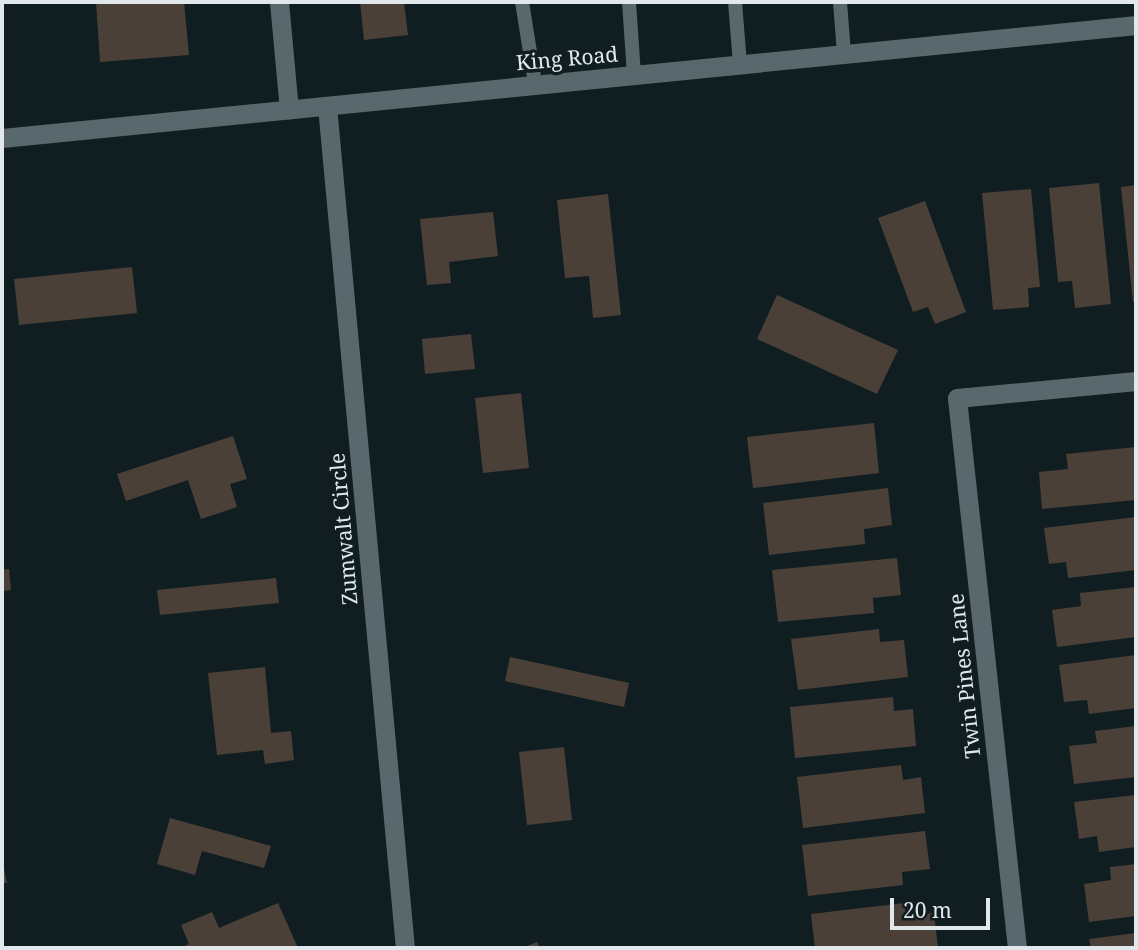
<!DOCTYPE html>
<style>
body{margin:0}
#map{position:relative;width:1138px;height:950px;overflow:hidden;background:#111e21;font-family:"Noto Serif",serif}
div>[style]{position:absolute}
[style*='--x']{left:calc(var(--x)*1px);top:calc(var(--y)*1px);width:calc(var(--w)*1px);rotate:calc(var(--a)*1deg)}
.building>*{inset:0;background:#4b4038}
.service>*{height:14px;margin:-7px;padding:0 7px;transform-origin:7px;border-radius:7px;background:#59686c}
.minor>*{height:19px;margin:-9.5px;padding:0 9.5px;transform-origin:9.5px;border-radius:9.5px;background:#59686c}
.tertiary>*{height:19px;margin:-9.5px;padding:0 9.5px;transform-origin:9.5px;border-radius:9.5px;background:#59686c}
span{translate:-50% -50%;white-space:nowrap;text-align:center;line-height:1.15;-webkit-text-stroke:7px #111e21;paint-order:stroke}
.street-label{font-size:21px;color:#e0e8eb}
.frame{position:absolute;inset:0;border:4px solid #e0e8eb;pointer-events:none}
.scale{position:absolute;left:890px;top:898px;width:100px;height:32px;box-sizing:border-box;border:4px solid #e0e8eb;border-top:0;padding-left:9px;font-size:21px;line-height:24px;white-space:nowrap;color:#e0e8eb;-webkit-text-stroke:5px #111e21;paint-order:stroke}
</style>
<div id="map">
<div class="building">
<i style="clip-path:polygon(96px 2px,184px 2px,189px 55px,100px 62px)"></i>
<i style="clip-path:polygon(360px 2px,404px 2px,408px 35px,364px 40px)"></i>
<i style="clip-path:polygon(1099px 183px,1111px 304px,1075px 308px,1072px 281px,1058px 282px,1049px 188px)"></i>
<i style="clip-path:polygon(1136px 185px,1136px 302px,1133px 302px,1121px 187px)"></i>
<i style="clip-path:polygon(1031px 189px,1040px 287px,1028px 288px,1029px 307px,993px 310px,982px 193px)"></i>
<i style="clip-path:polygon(608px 194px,621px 315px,593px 318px,589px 276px,565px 278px,557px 200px)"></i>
<i style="clip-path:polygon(925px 201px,966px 312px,935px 324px,928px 307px,913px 312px,878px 218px)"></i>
<i style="clip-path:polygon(493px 212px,498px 256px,449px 262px,451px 283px,427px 285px,420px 219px)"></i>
<i style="clip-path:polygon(132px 267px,137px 313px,19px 325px,14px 279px)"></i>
<i style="clip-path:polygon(777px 295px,898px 350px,877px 394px,757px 339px)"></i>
<i style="clip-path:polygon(471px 334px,475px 369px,425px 374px,422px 339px)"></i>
<i style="clip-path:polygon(521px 393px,529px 468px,483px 473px,475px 398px)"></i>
<i style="clip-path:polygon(874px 423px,879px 473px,753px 488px,747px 437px)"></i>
<i style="clip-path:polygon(233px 436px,247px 479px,230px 484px,237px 507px,201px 519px,188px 480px,126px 501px,117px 474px)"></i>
<i style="clip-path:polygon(1136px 447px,1136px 500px,1042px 509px,1039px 472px,1068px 469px,1066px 454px)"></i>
<i style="clip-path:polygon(888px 488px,892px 525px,864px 529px,865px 544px,769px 555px,763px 503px)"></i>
<i style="clip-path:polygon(1136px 517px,1136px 570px,1068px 578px,1066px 562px,1049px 564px,1044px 528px)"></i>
<i style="clip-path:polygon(897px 558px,901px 595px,873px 598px,874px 613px,778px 622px,772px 570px)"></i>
<i style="clip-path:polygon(9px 569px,11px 590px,2px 591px,2px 570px)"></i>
<i style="clip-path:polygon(276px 578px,279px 603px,160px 615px,157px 590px)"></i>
<i style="clip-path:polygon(1136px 587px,1136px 637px,1057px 647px,1052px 610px,1081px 606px,1080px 593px)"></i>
<i style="clip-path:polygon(879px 629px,880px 642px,904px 640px,908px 677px,798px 690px,791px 639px)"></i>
<i style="clip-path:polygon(1136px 655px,1136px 708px,1089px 714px,1087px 700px,1064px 702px,1059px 665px)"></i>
<i style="clip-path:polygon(510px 657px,629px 683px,624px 707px,505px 681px)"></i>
<i style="clip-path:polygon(265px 667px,271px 733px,291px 731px,294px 760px,265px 764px,263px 750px,217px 755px,208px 673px)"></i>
<i style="clip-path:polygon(893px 697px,894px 711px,913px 709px,916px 746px,795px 758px,790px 707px)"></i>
<i style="clip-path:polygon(1136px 726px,1136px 777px,1074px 784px,1069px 746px,1097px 743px,1095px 731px)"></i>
<i style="clip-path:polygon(564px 747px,572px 820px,527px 825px,519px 752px)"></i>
<i style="clip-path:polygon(901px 765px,903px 780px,921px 777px,925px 813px,803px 828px,797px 777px)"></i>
<i style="clip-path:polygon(1136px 795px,1136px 847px,1099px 852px,1097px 836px,1079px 839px,1074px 802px)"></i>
<i style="clip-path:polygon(170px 818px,271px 846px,264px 868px,202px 851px,195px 875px,157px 864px)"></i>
<i style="clip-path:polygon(925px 831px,930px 869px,902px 872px,903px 885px,808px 896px,802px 845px)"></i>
<i style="clip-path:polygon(2px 859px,7px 883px,2px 883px)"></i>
<i style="clip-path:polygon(1136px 864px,1136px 916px,1089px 922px,1084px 884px,1111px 880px,1110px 867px)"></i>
<i style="clip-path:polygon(278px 903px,298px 948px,180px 948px,189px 944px,181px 925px,212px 912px,219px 928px)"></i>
<i style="clip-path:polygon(904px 903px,906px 916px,934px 913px,938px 948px,815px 948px,811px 914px)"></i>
<i style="clip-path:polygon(1136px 933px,1136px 948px,1091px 948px,1089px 939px)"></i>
<i style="clip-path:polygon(537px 942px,540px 948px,522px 948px)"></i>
</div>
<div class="service">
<i style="--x:522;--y:2;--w:82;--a:80.9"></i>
<i style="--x:629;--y:2;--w:73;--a:86.1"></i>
<i style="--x:735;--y:2;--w:62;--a:85.4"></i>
<i style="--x:840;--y:2;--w:52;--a:85.6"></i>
</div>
<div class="minor">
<i style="--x:279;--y:2;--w:108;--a:84.7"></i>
<i style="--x:327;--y:106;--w:846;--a:84.71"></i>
<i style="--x:1017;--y:948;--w:553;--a:-96.23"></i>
<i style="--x:957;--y:398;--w:180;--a:-5.4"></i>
</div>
<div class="tertiary">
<i style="--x:2;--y:138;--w:1140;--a:-5.69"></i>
</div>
<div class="street-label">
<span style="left:567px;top:58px;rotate:-5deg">King Road</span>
<span style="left:343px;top:529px;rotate:-95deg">Zumwalt Circle</span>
<span style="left:964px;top:676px;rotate:-96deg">Twin Pines Lane</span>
</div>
<div class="frame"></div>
<div class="scale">20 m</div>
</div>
